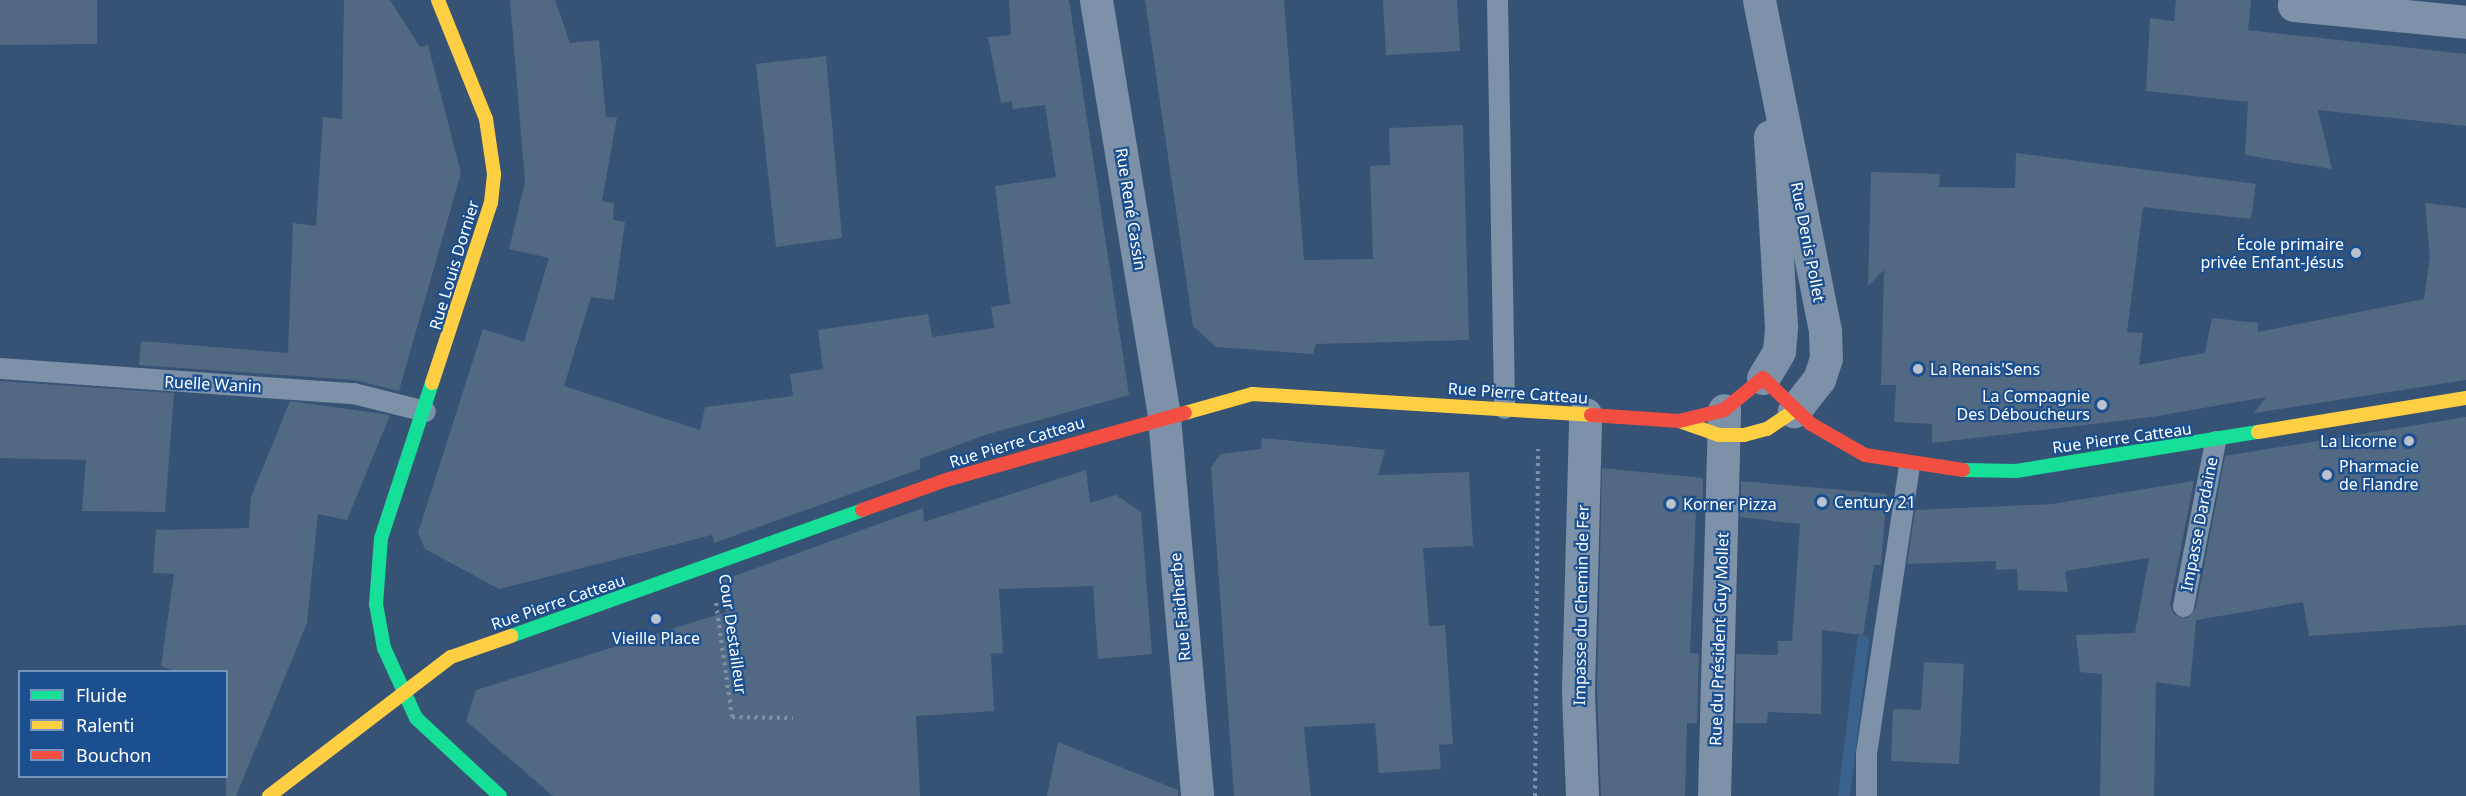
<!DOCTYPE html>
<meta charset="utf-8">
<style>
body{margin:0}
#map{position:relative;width:2466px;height:796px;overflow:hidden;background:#365274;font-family:"Noto Sans",sans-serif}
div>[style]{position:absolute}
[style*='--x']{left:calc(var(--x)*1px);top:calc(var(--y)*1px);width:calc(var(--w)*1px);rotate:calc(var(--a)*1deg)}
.stream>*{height:12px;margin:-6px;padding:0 6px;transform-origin:6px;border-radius:6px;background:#3b618d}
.building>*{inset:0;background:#526984}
.path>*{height:4px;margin-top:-2px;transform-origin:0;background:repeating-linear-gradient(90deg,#7d92a8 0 3px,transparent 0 7.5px)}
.lane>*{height:21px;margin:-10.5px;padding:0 10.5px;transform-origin:10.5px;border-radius:10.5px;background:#7d92a8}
.street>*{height:33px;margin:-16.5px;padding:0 16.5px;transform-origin:16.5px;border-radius:16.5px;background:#7d92a8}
.fast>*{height:14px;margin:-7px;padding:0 7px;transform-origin:7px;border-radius:7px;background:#16e098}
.slow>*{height:14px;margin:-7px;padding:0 7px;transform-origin:7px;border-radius:7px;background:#ffcf43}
.jam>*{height:14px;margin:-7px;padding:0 7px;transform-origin:7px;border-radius:7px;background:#f24e42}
.dots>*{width:16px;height:16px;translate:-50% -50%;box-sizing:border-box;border:3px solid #1b4f8f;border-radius:50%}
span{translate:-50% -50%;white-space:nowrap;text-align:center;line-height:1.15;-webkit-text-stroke:4.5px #1b4f8f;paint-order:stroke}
.street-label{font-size:16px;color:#fff}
.poi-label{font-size:16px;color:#fff}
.right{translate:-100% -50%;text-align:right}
.left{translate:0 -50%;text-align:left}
.legend{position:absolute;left:18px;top:670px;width:210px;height:108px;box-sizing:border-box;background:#1b4f8f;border:2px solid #7695bc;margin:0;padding:8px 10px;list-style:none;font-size:18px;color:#fff}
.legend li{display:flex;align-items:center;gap:12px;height:30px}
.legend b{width:30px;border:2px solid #7695bc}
</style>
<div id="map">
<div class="stream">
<i style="--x:1844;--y:796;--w:156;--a:-83"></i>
</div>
<div class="building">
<i style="clip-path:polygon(0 0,97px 0,97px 44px,0 45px)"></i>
<i style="clip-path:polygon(344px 0,390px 0,420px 47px,428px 45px,461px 173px,399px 391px,354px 380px,139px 365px,141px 341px,288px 353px,293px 223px,316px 226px,323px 117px,342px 119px)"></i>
<i style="clip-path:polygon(510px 0,555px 0,570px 43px,599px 40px,606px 117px,617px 118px,602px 201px,614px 203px,613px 220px,625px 222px,614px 300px,591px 297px,564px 386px,700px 430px,705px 407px,793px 396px,790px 374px,823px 369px,818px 330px,928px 314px,932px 337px,994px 328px,991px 307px,1010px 304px,995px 186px,1056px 177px,1045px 105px,1013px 109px,1012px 101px,1001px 103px,988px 37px,1011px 35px,1009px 0,1069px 0,1129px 395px,985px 435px,920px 459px,920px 469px,714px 543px,712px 535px,499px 589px,425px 549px,418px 533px,483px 329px,524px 342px,549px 258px,509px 249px,525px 182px)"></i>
<i style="clip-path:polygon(1145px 0,1284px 0,1304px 260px,1373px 259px,1370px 166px,1390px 165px,1389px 128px,1463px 125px,1469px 340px,1316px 344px,1313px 354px,1216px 347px,1193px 326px)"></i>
<i style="clip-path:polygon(1383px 0,1457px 0,1460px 51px,1386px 55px)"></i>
<i style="clip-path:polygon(2176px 0,2251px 0,2248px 30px,2466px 54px,2466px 126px,2318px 110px,2332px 169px,2245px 155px,2248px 102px,2146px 91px,2150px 18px,2174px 21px)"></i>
<i style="clip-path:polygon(826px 56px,842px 238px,776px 247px,756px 64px)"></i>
<i style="clip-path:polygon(2016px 153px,2256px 184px,2251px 219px,2143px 207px,2127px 332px,2143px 333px,2139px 365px,2205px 353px,2212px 318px,2258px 323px,2258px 332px,2424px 299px,2430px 257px,2425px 203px,2466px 208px,2466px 380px,2254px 413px,2266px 397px,2152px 417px,1932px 443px,1932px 424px,1894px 422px,1896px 385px,1881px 385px,1884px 270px,1868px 286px,1871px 172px,1940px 174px,1939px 187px,2015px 188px)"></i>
<i style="clip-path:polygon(0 381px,174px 393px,165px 512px,82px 511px,86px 460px,0 458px)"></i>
<i style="clip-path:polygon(290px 401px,390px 415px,347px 520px,318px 514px,307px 623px,236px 796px,226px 796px,226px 672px,177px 672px,161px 666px,174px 574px,153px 573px,156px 530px,249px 528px,251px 497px)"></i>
<i style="clip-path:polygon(2466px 417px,2466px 625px,2309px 636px,2303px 602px,2196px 620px,2190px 687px,2156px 682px,2154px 796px,2100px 796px,2102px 674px,2080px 672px,2076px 635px,2135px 633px,2149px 558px,2065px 571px,2068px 592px,2018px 590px,2017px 569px,1996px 570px,1996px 561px,1907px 564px,1915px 510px,2052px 504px,2194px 481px,2170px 604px,2174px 615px,2187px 618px,2196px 608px,2225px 456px)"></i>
<i style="clip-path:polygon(1262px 438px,1385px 450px,1378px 475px,1469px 472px,1473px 546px,1423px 548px,1429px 626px,1445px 625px,1453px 744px,1439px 745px,1441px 769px,1379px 773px,1375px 723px,1304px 727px,1311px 796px,1234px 796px,1211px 467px,1221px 454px,1261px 449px)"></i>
<i style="clip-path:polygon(1602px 468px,1703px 478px,1703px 512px,1696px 511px,1690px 653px,1699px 654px,1697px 723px,1687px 723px,1685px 796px,1601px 796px,1597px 690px)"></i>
<i style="clip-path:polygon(1086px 470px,1090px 503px,1116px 495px,1141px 512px,1152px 654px,1098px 659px,1093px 586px,999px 589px,1003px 653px,991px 654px,994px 711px,916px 716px,920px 796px,553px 796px,466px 721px,476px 690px,726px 612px,720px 581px,923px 508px,924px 522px)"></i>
<i style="clip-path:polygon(1741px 481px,1887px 494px,1881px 565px,1874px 565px,1863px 635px,1822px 630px,1821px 714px,1768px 712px,1767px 723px,1735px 723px,1736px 654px,1778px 655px,1778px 641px,1792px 641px,1800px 524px,1740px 517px)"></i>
<i style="clip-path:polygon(1924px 662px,1964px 664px,1959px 764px,1891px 761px,1893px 709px,1921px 710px)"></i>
<i style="clip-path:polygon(1058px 742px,1178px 790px,1178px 796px,1047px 796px)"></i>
</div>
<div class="path">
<i style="--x:716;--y:603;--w:115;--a:82"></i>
<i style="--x:732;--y:717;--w:61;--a:0.9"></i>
<i style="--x:1535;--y:796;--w:347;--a:-89.5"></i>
</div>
<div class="lane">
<i style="--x:1497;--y:0;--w:408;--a:89"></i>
<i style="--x:0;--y:368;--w:354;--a:4.1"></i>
<i style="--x:353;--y:393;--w:74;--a:14"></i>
<i style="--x:2183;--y:606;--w:168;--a:-79"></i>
<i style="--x:1866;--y:796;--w:43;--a:-90"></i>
<i style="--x:1866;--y:753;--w:291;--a:-81.5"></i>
</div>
<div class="street">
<i style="--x:1096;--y:0;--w:423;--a:80.7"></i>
<i style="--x:1164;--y:417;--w:380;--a:85"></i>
<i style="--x:1759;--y:0;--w:338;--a:78.7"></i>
<i style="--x:1825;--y:331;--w:27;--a:88"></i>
<i style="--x:1826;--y:358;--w:22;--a:108"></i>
<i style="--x:1819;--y:379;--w:41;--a:128"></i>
<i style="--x:2295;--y:0;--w:5;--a:101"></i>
<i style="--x:2294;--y:5;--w:173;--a:5.6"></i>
<i style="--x:1763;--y:378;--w:31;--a:-59"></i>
<i style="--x:1779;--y:351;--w:24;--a:-85"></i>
<i style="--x:1781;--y:327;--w:191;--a:-93.3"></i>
<i style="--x:1582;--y:796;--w:106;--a:-92.2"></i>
<i style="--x:1578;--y:690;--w:276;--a:-88.5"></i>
<i style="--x:1714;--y:796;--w:386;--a:-88.5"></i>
</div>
<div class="fast">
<i style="--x:432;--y:383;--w:163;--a:108.2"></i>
<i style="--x:381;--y:538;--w:66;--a:94.3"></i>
<i style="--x:376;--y:604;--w:45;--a:79.7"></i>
<i style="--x:384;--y:648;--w:77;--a:65.4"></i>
<i style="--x:416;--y:718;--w:115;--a:42.9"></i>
<i style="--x:1963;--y:470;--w:53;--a:1.1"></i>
<i style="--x:2016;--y:471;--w:245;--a:-9.2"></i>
<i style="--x:511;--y:636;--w:373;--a:-19.7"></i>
</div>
<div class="slow">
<i style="--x:432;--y:383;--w:189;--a:-71.9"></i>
<i style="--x:491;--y:203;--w:29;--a:-84"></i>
<i style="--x:494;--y:174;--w:56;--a:-98.3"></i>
<i style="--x:486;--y:119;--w:128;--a:-112"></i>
<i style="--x:1185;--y:413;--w:70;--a:-15.8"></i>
<i style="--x:1252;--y:394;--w:340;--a:3.5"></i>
<i style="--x:1679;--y:421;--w:42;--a:19.3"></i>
<i style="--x:1719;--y:435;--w:25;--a:0"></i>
<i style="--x:1744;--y:435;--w:24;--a:-15"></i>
<i style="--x:1767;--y:429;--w:32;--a:-34"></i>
<i style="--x:2258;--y:432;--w:211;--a:-9.3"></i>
<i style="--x:269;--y:796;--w:229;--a:-37.4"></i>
<i style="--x:451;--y:657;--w:64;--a:-19.3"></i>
</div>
<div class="jam">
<i style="--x:1591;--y:415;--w:88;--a:3.9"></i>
<i style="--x:1679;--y:421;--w:46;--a:-13.7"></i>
<i style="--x:1724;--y:410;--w:50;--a:-39.4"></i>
<i style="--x:1763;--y:378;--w:66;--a:43.8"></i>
<i style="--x:1811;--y:424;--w:62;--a:29.9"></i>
<i style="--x:1865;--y:455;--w:99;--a:8.7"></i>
<i style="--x:862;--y:510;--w:89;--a:-19.7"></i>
<i style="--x:946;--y:480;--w:248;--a:-15.7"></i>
</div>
<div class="dots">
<i style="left:2356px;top:253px;background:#b9c2ce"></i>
<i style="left:1918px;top:369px;background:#b9c2ce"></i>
<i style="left:2102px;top:405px;background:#b9c2ce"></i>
<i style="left:2409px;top:441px;background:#b9c2ce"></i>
<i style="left:2327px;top:475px;background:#b9c2ce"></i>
<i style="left:1822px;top:502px;background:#b9c2ce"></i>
<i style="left:1671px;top:504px;background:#b9c2ce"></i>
<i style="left:656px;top:619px;background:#b9c2ce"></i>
</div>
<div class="street-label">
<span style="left:1131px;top:209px;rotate:81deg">Rue René Cassin</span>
<span style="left:1808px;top:242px;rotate:79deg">Rue Denis Pollet</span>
<span style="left:454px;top:265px;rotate:-73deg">Rue Louis Dornier</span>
<span style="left:213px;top:384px;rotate:3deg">Ruelle Wanin</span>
<span style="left:1518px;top:393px;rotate:4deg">Rue Pierre Catteau</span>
<span style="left:2122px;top:438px;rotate:-8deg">Rue Pierre Catteau</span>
<span style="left:1017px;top:442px;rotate:-17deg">Rue Pierre Catteau</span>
<span style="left:2199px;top:524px;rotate:-79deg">Impasse Dardaine</span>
<span style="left:558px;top:602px;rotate:-19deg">Rue Pierre Catteau</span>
<span style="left:1581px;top:605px;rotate:-89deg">Impasse du Chemin de Fer</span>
<span style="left:1180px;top:607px;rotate:-95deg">Rue Faidherbe</span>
<span style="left:733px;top:634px;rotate:82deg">Cour Destailleur</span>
<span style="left:1719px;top:639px;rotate:-88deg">Rue du Président Guy Mollet</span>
</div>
<div class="poi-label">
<span class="right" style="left:2344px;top:253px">École primaire<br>privée Enfant-Jésus</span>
<span class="left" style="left:1930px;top:369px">La Renais'Sens</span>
<span class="right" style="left:2090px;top:405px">La Compagnie<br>Des Déboucheurs</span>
<span class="right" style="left:2397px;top:441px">La Licorne</span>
<span class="left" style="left:2339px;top:475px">Pharmacie<br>de Flandre</span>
<span class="left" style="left:1834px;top:502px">Century 21</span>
<span class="left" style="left:1683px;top:504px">Korner Pizza</span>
<span style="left:656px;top:638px">Vieille Place</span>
</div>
<ul class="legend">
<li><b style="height:8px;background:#16e098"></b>Fluide</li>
<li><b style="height:8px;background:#ffcf43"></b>Ralenti</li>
<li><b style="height:8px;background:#f24e42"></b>Bouchon</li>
</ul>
</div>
